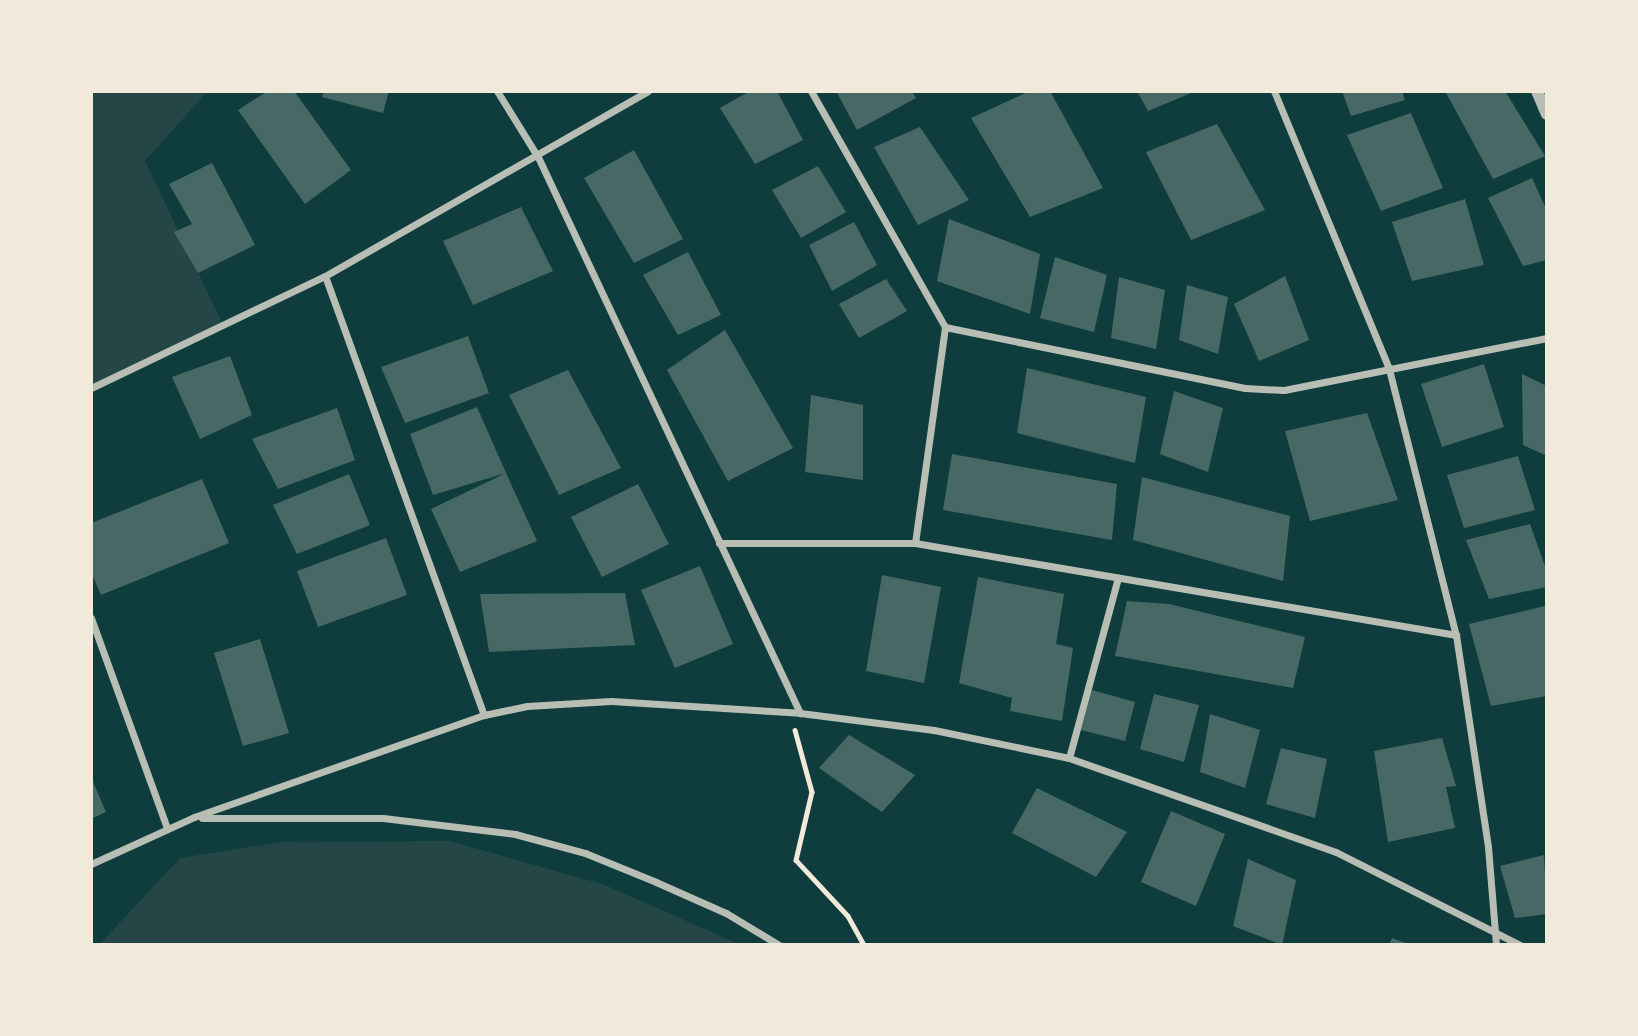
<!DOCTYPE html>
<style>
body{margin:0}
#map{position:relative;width:1638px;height:1036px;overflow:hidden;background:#0f3d3e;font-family:"Exo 2",sans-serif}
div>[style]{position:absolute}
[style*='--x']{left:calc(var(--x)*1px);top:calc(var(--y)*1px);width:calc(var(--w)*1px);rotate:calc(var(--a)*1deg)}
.green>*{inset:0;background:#244646}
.building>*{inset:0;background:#486865}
.path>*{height:4.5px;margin:-2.25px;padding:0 2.25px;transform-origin:2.25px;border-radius:2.25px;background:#f1e9da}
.minor>*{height:7px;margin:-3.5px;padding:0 3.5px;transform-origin:3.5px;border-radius:3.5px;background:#b8beb3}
.tertiary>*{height:12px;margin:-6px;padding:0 6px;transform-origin:6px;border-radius:6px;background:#b8beb3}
span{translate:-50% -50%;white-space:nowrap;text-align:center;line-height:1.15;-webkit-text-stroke:6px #f1e9da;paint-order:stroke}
.frame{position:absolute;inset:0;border:93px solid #f1e9da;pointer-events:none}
</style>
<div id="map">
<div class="green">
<i style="clip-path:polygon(91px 91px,208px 91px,145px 161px,223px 325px,91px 388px)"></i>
<i style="clip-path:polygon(450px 841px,605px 885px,741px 945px,99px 945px,180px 858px,282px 842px)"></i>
</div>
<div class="building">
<i style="clip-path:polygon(268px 91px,294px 91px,351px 170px,305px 204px,238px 110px)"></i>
<i style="clip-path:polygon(324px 91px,389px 91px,383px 113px,322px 97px)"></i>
<i style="clip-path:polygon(750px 91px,777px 91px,803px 140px,755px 164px,720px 108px)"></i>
<i style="clip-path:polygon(836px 91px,912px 91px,916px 98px,857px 130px)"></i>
<i style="clip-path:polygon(1030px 91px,1050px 91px,1103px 188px,1030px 217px,971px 118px)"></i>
<i style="clip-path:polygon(1137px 91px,1196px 91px,1148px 111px)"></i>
<i style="clip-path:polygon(1342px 91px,1402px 91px,1405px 100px,1351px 116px)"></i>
<i style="clip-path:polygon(1445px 91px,1505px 91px,1545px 156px,1493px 179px)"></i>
<i style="clip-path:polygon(1411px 113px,1443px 188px,1381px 211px,1347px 135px)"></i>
<i style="clip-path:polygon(1217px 124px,1265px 210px,1191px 240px,1146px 152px)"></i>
<i style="clip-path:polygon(920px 127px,969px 200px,918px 225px,874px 147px)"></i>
<i style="clip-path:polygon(634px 150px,683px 239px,634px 263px,584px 178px)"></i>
<i style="clip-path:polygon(212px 163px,255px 245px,198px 273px,174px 232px,192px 224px,169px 184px)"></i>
<i style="clip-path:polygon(818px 166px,846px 212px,801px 238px,772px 190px)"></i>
<i style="clip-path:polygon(1532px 178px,1547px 211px,1547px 260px,1523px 266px,1488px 198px)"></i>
<i style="clip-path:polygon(1465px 199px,1484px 265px,1412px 281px,1392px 222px)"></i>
<i style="clip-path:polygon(521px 207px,553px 271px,473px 305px,443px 241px)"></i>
<i style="clip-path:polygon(949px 219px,1040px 254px,1030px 314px,937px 281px)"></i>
<i style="clip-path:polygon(854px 222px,877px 265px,832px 291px,809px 245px)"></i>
<i style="clip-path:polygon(688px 252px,721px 315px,678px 335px,643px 275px)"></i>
<i style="clip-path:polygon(1055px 257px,1107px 275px,1094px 332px,1040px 318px)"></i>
<i style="clip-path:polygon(1285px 276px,1309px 340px,1259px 361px,1234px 304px)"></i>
<i style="clip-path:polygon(1119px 277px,1165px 290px,1156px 349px,1111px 338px)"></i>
<i style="clip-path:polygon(886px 279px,907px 311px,859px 338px,839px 304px)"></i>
<i style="clip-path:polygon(1187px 285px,1228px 297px,1218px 354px,1179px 340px)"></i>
<i style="clip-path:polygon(725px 330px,793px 448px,728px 481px,667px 370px)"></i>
<i style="clip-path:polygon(468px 336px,489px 393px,405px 423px,381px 367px)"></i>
<i style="clip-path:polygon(230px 356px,252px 415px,200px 439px,172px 377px)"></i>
<i style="clip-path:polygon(1484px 364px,1504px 427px,1442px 447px,1421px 384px)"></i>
<i style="clip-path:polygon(1027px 368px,1146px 397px,1135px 463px,1017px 433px)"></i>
<i style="clip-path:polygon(568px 370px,621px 468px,559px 495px,509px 395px)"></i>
<i style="clip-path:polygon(1522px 374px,1547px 386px,1547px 456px,1523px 445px)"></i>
<i style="clip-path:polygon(1174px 391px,1223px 408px,1208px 472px,1160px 454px)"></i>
<i style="clip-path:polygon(811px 395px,863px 405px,863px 480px,805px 472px)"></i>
<i style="clip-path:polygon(477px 407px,506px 473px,433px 495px,410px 434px)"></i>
<i style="clip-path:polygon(337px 408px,355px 460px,278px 489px,252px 439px)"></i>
<i style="clip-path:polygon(1367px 413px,1398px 500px,1310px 521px,1285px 431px)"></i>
<i style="clip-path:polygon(952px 454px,1117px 484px,1112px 540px,943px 510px)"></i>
<i style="clip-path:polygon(1518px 456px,1535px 510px,1464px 528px,1447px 475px)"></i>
<i style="clip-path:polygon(506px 473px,537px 541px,460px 572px,431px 509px)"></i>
<i style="clip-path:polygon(349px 474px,370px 525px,297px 554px,273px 505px)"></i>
<i style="clip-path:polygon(1142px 477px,1290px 516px,1283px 581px,1133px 540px)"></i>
<i style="clip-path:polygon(202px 479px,229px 543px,101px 595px,91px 572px,91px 523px)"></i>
<i style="clip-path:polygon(638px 484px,669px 544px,602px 577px,571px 517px)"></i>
<i style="clip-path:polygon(1530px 524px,1547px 572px,1547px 587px,1489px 599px,1466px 540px)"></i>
<i style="clip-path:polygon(386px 538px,407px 595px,318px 627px,297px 571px)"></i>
<i style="clip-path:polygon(700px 566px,733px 644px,675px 668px,641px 590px)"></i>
<i style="clip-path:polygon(882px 575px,941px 587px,924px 683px,866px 671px)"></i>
<i style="clip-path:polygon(978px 577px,1064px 594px,1056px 644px,1073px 648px,1062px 721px,1010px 711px,1012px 698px,959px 683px)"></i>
<i style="clip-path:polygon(625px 593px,635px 645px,489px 652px,480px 594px)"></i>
<i style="clip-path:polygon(1127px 601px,1169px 604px,1305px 637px,1293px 688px,1115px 656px)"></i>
<i style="clip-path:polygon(1545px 606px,1547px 696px,1491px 706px,1469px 624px)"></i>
<i style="clip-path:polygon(260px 639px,289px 733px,243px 746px,214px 653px)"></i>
<i style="clip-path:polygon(1092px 690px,1135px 702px,1125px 741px,1081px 730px)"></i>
<i style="clip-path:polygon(1154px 694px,1199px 705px,1184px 762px,1140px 749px)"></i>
<i style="clip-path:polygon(1210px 714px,1260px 730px,1245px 788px,1200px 772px)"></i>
<i style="clip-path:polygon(849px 735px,915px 775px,882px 812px,819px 768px)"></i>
<i style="clip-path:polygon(1442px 738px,1456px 786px,1446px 787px,1455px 828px,1388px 842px,1374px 751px)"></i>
<i style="clip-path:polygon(1281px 748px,1327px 759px,1315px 818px,1266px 804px)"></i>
<i style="clip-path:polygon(91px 777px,106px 812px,91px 819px)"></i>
<i style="clip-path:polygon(1037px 788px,1127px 832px,1096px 877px,1012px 833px)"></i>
<i style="clip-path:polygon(1171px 811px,1225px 834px,1196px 906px,1141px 882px)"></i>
<i style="clip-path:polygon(1544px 855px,1547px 914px,1515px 918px,1500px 866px)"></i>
<i style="clip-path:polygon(1248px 859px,1296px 880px,1282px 945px,1233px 926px)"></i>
<i style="clip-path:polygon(1392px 938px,1411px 945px,1389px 945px)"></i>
</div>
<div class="path">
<i style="--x:795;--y:730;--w:64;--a:74.7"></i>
<i style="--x:812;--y:792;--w:70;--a:103.2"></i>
<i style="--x:796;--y:860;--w:76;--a:47.1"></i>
<i style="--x:848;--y:916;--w:33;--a:61"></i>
</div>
<div class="minor">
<i style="--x:497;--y:91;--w:78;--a:58.2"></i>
<i style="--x:538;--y:157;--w:615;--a:64.77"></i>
<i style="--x:811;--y:91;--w:271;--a:60.4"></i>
<i style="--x:945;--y:327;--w:218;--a:97.9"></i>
<i style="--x:1274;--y:91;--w:301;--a:67.5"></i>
<i style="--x:1389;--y:369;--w:274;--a:75.9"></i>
<i style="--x:1456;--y:635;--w:214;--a:81.4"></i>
<i style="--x:1488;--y:847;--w:98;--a:85.3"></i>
<i style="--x:325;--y:276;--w:467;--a:70.1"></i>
<i style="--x:945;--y:327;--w:306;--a:11.5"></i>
<i style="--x:1245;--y:388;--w:39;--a:3"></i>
<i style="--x:1284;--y:390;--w:268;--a:-11.2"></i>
<i style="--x:91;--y:388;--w:259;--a:-25.6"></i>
<i style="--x:325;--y:276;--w:372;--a:-29.8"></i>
<i style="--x:719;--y:543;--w:196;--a:0"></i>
<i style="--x:915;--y:543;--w:549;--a:9.65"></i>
<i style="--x:91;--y:618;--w:223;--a:70.1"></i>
<i style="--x:1069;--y:758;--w:187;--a:-74.8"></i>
<i style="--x:202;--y:818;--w:181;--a:0"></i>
<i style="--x:383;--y:818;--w:133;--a:6.9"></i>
<i style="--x:515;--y:834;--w:73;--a:15.2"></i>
<i style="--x:585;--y:853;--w:77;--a:22.2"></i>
<i style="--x:656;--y:882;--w:77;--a:23.9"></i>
<i style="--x:726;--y:913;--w:62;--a:31.1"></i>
<i style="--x:91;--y:864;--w:113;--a:-24.5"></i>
<i style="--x:194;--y:817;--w:307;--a:-19.4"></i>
<i style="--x:484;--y:715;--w:44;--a:-11.8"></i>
<i style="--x:527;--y:706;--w:84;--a:-3.4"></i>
<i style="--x:611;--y:701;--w:189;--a:3.6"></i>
<i style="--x:800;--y:713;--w:135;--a:7.2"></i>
<i style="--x:934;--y:730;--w:138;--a:11.7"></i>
<i style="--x:1069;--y:758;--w:283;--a:19.4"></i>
<i style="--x:1336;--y:852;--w:206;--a:26.8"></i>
</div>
<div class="tertiary">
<i style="--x:1537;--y:91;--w:25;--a:67"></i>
</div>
<div class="frame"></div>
</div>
